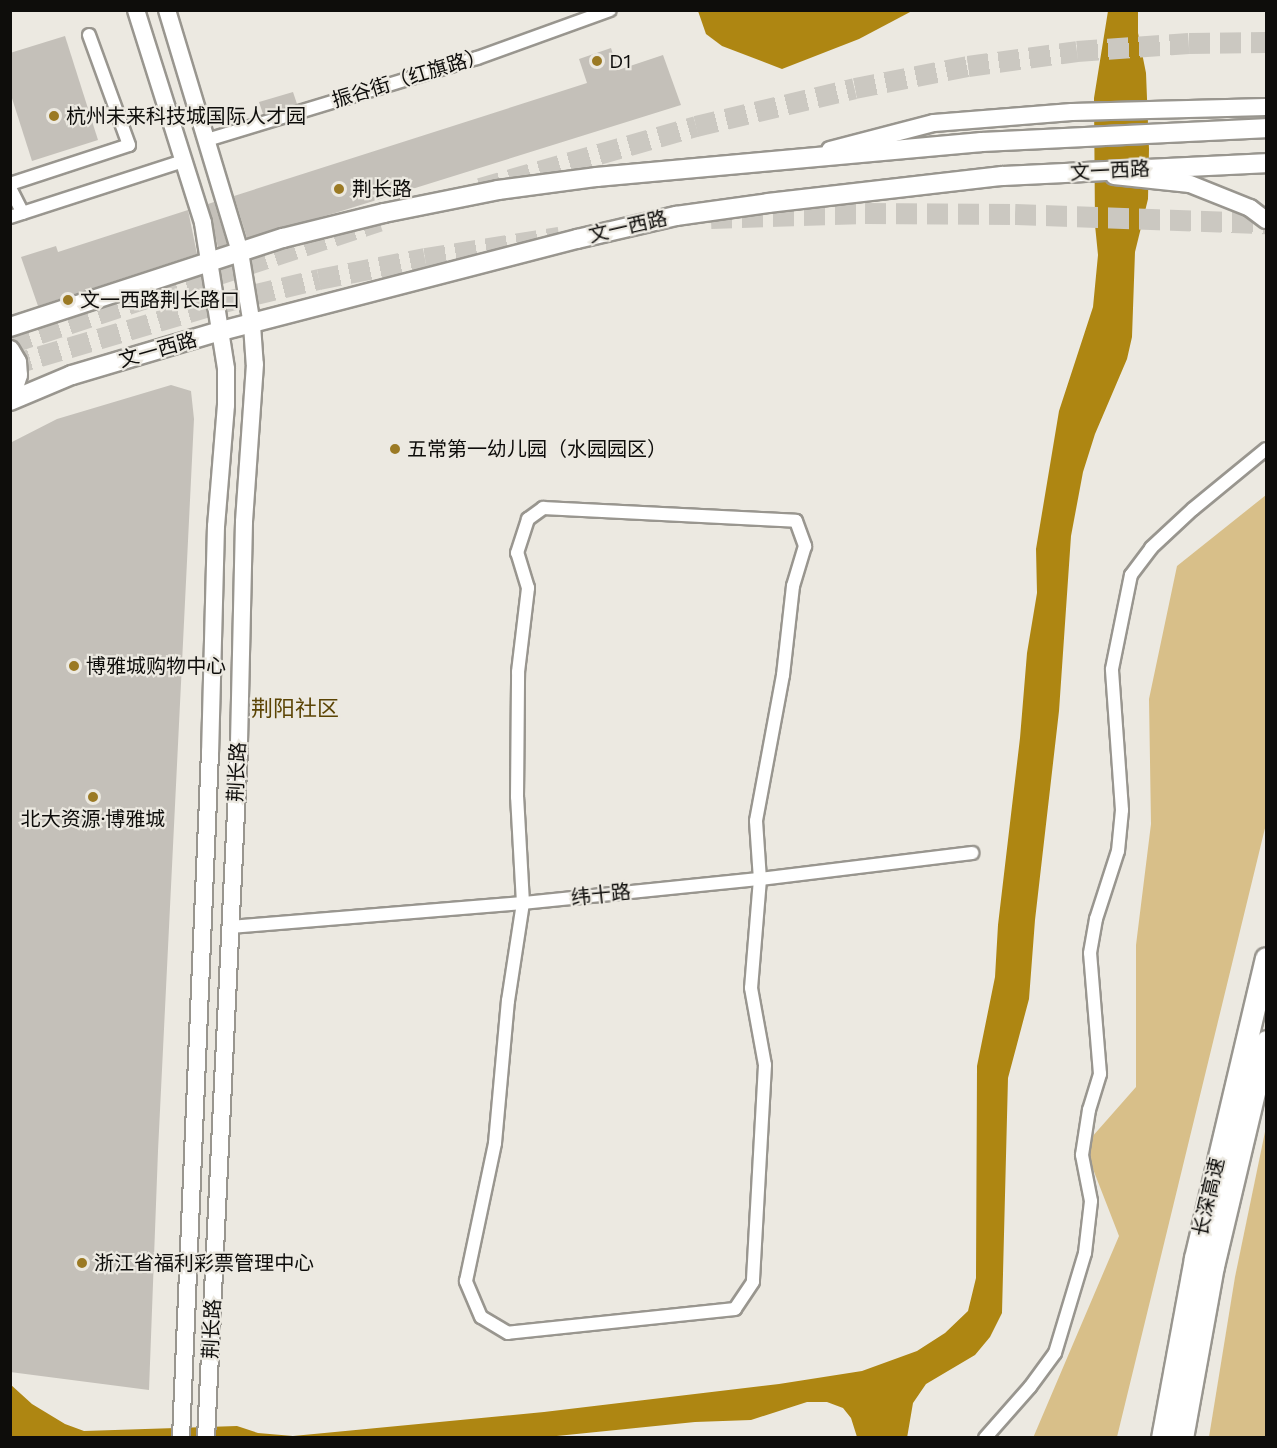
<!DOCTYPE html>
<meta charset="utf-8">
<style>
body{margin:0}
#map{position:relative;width:1277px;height:1448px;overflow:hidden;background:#ece9e1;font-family:"Work Sans","Noto Sans SC",sans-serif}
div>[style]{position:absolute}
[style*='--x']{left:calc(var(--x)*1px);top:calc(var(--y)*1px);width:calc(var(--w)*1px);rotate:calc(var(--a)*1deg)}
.green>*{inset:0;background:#d8bf89}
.water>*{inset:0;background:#ae8612}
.building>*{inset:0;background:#c4c0b9}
.highway-tunnel>*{height:21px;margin-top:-10.5px;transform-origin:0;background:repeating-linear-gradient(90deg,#cbc8c1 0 21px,transparent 0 31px)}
.roads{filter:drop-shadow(2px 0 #99968f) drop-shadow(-2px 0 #99968f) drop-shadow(0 2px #99968f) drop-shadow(0 -2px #99968f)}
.street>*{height:12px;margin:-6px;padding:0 6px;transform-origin:6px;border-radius:6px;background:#fff}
.secondary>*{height:16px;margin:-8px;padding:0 8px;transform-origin:8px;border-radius:8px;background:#fff}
.primary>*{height:18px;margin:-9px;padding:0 9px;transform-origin:9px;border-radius:9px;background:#fff}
.highway>*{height:21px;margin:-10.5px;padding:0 10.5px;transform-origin:10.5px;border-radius:10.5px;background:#fff}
.dots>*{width:16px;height:16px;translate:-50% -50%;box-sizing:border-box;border:3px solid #ece9e1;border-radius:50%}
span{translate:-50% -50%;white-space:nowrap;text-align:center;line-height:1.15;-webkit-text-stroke:4.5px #ece9e1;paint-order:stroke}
.poi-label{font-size:20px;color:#0e0d0b}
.left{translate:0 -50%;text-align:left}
.street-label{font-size:20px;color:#0e0d0b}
.quarter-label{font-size:22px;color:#5b4404}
.frame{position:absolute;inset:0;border:12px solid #0e0d0b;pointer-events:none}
</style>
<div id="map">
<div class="green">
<i style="clip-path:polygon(1266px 495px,1266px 824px,1117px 1437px,1033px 1438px,1119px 1236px,1084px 1146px,1136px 1087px,1136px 945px,1151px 824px,1149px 699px,1177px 566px)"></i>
<i style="clip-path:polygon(1266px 1127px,1266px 1437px,1209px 1437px,1235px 1277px)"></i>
</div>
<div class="water">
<i style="clip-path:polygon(698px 11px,698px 10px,912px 11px,859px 39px,782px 69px,722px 46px,706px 34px)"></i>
<i style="clip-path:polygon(1108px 11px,1138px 11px,1138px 33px,1146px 73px,1149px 149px,1148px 199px,1135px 252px,1132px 337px,1127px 359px,1095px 434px,1083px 472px,1071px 536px,1059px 711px,1035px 920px,1029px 999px,1008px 1078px,1002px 1313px,990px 1337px,975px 1355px,926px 1384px,913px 1403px,907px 1438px,857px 1437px,851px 1418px,843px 1408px,827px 1402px,807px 1402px,751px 1420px,695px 1422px,537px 1438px,11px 1437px,10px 1384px,32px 1404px,65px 1424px,84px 1431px,237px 1426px,258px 1433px,293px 1436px,544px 1412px,779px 1384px,862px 1371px,917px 1351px,945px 1333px,968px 1311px,976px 1278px,977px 1066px,995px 977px,998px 925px,1020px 738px,1027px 653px,1037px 593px,1036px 549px,1059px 411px,1093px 307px,1098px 255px,1095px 225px,1094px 98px)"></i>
</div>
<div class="building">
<i style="clip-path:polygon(65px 36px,98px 140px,32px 161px,10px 92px,10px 53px)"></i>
<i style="clip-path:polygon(611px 48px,618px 70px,663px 55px,681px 105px,335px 213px,247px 238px,234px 196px,587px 83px,579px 59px)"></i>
<i style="clip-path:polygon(293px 92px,297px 104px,263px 114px,259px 102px)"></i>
<i style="clip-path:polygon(214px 202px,227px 244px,218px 248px,208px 204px)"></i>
<i style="clip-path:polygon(188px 210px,197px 254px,38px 306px,21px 257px,56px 246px,58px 252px)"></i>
<i style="clip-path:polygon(171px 385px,191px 391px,194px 419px,158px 1151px,149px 1390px,10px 1372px,10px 443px,57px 419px)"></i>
</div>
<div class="highway-tunnel">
<i style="--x:480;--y:188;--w:225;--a:-16"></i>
<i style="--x:696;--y:126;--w:163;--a:-13.4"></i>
<i style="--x:855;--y:88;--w:115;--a:-11"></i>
<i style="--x:968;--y:66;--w:110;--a:-7.8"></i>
<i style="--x:1077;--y:51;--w:112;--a:-4.1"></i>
<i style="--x:1189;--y:43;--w:77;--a:-0.7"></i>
<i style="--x:711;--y:218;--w:154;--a:-1.9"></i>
<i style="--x:865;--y:213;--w:150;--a:0.4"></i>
<i style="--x:1015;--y:214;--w:251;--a:2.1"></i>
<i style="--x:10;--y:343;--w:389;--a:-18.3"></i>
<i style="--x:10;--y:365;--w:222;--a:-16.5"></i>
<i style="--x:223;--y:302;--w:99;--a:-13.5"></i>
<i style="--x:319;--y:279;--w:108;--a:-11.2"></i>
<i style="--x:425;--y:258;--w:136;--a:-8.9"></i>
</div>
<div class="roads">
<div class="street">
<i style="--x:207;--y:140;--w:282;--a:-16.9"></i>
<i style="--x:477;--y:58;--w:141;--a:-19.8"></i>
<i style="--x:10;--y:184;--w:125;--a:-18.1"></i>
<i style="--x:129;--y:145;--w:117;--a:-110"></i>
<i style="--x:10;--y:188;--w:28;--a:63"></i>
<i style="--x:10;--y:217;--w:182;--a:-17.9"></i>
<i style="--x:543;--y:508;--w:253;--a:2.9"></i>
<i style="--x:796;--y:521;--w:27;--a:70"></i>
<i style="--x:805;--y:546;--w:42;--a:106.7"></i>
<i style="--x:793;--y:586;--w:90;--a:96.4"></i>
<i style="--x:783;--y:675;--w:148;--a:100.5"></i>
<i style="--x:756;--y:821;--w:58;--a:86.1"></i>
<i style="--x:760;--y:879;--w:109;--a:94.7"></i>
<i style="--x:751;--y:988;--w:78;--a:79.7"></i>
<i style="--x:765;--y:1065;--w:217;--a:93.2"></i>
<i style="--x:753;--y:1282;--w:32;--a:124"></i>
<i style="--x:735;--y:1309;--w:228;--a:174"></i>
<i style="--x:508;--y:1333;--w:31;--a:-149"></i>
<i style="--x:481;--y:1317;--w:39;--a:-113"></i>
<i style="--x:466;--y:1281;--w:141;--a:-78.1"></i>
<i style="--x:495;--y:1143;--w:143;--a:-84.8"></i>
<i style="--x:508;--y:1001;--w:99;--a:-81.3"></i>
<i style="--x:523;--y:903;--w:106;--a:-93.2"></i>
<i style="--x:517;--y:797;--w:125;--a:-89.5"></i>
<i style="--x:518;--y:672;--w:85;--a:-83.2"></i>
<i style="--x:528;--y:588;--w:37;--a:-107"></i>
<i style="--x:517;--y:553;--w:36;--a:-72"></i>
<i style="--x:528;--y:519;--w:19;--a:-36"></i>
<i style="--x:230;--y:927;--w:294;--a:-4.7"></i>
<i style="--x:523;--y:903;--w:238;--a:-5.8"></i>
<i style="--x:760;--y:879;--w:214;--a:-7"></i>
<i style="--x:985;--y:1438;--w:68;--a:-48.6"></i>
<i style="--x:1030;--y:1387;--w:42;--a:-53.7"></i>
<i style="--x:1055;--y:1353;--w:104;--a:-73.3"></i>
<i style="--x:1085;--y:1253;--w:52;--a:-83.4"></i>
<i style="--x:1091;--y:1201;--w:47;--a:-101.1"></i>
<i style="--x:1082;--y:1155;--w:46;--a:-81.2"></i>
<i style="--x:1089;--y:1110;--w:38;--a:-73"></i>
<i style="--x:1100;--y:1074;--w:121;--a:-94.7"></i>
<i style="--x:1090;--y:953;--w:35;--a:-80"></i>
<i style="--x:1096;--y:919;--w:71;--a:-72.1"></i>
<i style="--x:1118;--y:851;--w:41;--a:-84.4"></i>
<i style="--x:1122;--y:810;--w:141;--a:-94.1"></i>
<i style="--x:1112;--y:669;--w:96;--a:-78.6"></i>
<i style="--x:1131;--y:575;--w:34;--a:-53"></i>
<i style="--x:1151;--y:548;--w:57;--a:-42.9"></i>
<i style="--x:1193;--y:509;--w:94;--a:-39.4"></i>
</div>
<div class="secondary">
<i style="--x:136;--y:10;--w:223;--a:72.5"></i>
<i style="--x:203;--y:223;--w:148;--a:81"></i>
<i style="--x:226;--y:369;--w:36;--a:90"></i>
<i style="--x:226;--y:405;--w:121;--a:94.7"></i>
<i style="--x:216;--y:526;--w:226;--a:91.5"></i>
<i style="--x:210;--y:752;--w:687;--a:92.42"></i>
<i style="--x:167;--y:10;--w:253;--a:73.2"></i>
<i style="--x:240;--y:252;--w:74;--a:80.7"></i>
<i style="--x:252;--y:325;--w:39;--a:86"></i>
<i style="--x:255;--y:364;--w:158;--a:94"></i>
<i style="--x:244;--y:522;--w:227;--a:91.3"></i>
<i style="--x:239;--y:749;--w:690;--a:92.74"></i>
<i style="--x:830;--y:150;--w:107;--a:-14.6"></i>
<i style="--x:934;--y:123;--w:138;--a:-4.6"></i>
<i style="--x:1072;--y:112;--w:194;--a:-1.5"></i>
<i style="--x:1114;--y:176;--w:76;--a:6"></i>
<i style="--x:1190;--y:184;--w:65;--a:21.8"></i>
<i style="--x:1250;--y:208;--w:20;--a:37"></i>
</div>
<div class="primary">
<i style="--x:10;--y:327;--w:287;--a:-18.1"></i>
<i style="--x:283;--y:238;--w:104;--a:-13.9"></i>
<i style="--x:384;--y:213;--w:116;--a:-11.4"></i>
<i style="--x:498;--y:190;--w:100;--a:-7.5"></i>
<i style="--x:597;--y:177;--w:386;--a:-5.2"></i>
<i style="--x:981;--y:142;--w:285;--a:-2.8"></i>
<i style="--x:10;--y:350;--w:14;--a:60"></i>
<i style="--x:17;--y:362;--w:13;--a:86"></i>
<i style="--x:18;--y:375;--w:25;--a:108"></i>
<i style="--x:10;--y:401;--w:67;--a:-22.8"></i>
<i style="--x:72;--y:375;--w:155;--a:-16.5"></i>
<i style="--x:221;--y:331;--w:368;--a:-14.5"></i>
<i style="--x:577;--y:239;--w:102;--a:-13.1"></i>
<i style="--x:676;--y:216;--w:93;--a:-8"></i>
<i style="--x:768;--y:203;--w:236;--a:-6.6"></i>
<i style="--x:1002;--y:176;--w:264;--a:-2.8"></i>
</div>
<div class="highway">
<i style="--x:1162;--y:1438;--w:183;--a:-79.6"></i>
<i style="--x:1195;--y:1258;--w:308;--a:-76.7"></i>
<i style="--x:1182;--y:1438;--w:175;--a:-79.8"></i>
<i style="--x:1213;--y:1266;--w:231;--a:-76.7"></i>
</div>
</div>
<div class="dots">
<i style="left:597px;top:61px;background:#9b7a24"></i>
<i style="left:54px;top:116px;background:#9b7a24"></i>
<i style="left:339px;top:189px;background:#9b7a24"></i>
<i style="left:68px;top:300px;background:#9b7a24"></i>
<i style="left:395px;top:449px;background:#9b7a24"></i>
<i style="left:74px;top:666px;background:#9b7a24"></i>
<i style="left:93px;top:797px;background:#9b7a24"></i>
<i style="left:82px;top:1263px;background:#9b7a24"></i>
</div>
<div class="poi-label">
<span class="left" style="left:609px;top:61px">D1</span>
<span class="left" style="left:66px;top:116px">杭州未来科技城国际人才园</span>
<span class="left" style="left:352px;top:189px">荆长路</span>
<span class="left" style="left:80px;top:300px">文一西路荆长路口</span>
<span class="left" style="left:407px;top:449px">五常第一幼儿园（水园园区）</span>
<span class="left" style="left:86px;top:666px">博雅城购物中心</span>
<span style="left:93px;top:819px">北大资源·博雅城</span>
<span class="left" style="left:94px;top:1263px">浙江省福利彩票管理中心</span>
</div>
<div class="street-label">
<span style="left:409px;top:78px;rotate:-17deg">振谷街（红旗路）</span>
<span style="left:1110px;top:171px;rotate:-3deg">文一西路</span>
<span style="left:628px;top:227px;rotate:-13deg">文一西路</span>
<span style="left:158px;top:350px;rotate:-16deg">文一西路</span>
<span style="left:237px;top:772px;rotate:-87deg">荆长路</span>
<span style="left:601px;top:895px;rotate:-6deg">纬十路</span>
<span style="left:1209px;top:1197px;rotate:-77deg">长深高速</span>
<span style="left:212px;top:1329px;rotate:-87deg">荆长路</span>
</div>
<div class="quarter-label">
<span style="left:295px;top:709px">荆阳社区</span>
</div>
<div class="frame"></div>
</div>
